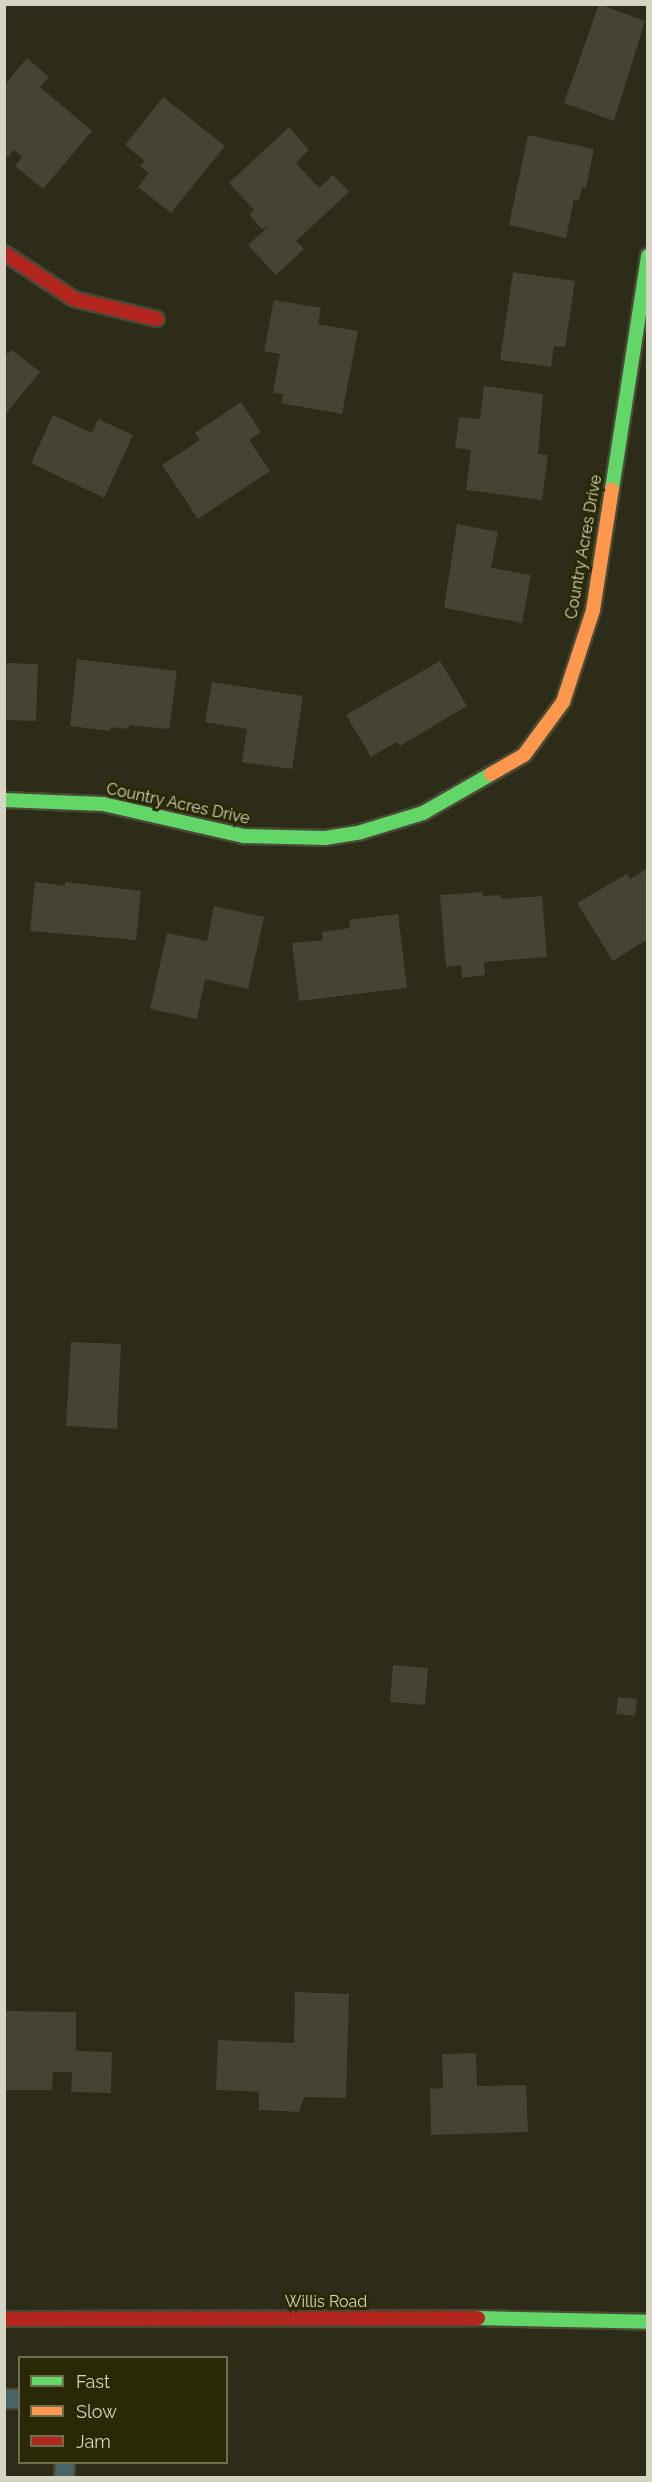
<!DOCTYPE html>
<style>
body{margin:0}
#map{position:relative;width:652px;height:2482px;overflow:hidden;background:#2c2c18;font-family:Raleway,sans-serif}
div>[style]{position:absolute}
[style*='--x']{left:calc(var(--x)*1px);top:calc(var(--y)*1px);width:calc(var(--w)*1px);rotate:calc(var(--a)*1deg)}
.building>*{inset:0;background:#454334}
.roads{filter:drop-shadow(2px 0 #494938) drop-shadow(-2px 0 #494938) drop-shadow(0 2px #494938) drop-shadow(0 -2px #494938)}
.lane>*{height:18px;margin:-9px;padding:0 9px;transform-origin:9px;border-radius:9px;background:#486467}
.fast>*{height:14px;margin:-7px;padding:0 7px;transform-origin:7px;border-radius:7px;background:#63d668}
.slow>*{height:14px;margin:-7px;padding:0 7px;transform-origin:7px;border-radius:7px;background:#ff974d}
.jam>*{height:14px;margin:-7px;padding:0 7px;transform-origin:7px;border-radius:7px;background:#b3261e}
span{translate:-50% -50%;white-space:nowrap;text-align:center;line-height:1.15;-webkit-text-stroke:6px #2a2905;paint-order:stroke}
.street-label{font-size:16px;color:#d4d5c2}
.frame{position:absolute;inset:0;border:6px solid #d4d5c2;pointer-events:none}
.legend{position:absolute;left:18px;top:2356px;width:210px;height:108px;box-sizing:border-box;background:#2a2905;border:2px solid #6e6e51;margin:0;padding:8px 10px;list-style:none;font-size:18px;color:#d4d5c2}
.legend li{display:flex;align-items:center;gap:12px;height:30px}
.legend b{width:30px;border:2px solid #6e6e51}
</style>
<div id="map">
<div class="building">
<i style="clip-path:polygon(599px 4px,645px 21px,614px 121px,564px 103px)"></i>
<i style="clip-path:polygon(27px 58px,49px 77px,40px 87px,92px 131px,43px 189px,15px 166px,22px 157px,14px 150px,8px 157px,4px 154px,4px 86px)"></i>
<i style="clip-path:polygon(163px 97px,225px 146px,171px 213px,138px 187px,149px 173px,140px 166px,145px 161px,125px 145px)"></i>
<i style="clip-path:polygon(289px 127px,309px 150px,296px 163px,319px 188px,333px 175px,349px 192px,296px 241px,304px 249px,276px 275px,248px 245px,269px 226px,262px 229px,249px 215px,254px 210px,229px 183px)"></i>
<i style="clip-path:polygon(528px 135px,594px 149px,586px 188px,582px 187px,579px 200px,574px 199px,566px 238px,509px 225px)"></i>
<i style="clip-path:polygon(513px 272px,575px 281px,565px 347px,554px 346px,551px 367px,500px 360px)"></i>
<i style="clip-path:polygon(274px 300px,321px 308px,318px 324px,358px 331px,342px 414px,281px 403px,283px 394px,273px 393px,280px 354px,264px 351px)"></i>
<i style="clip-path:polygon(12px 350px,40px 372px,4px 416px,4px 356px)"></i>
<i style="clip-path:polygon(484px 386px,543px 394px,538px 454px,548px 455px,542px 500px,466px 490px,471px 450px,455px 448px,459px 417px,480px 419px)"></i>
<i style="clip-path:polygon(241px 402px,261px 432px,249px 440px,270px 471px,198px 519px,162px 465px,200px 440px,195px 433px)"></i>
<i style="clip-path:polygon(53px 415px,92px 433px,98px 419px,133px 435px,104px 498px,31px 463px)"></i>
<i style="clip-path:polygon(457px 524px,498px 532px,491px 568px,531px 575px,522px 623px,444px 608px)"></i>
<i style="clip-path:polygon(77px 659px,177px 671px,169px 729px,129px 725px,129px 729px,110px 727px,110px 731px,70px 726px)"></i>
<i style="clip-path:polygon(440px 661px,467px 706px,400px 746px,397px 742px,371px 757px,346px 715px)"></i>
<i style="clip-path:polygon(4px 663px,38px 664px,36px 721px,4px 720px)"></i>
<i style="clip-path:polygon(212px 682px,303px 696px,292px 769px,242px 762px,247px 729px,205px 722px)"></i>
<i style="clip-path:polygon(648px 868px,648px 939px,613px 961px,577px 903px,627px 874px,630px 879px)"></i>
<i style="clip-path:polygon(35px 882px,65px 886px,65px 882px,141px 891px,136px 940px,30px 931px)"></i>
<i style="clip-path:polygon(483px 892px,483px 896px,500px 895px,501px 899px,542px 896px,547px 957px,484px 962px,485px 975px,462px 978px,461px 965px,446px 967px,440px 895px)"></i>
<i style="clip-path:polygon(214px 906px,264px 917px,248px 989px,205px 979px,197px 1019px,150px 1009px,167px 933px,207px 941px)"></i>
<i style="clip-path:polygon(398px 914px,407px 988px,299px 1001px,292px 943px,323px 940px,322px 932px,350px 928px,349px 920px)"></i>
<i style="clip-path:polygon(71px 1342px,121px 1344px,117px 1429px,66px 1426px)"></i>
<i style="clip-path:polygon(393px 1665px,428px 1668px,425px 1705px,390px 1702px)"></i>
<i style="clip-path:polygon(618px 1697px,637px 1699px,635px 1716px,616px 1714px)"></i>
<i style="clip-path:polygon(295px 1992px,349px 1994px,346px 2098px,304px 2097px,299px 2112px,259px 2110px,259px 2092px,216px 2090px,218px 2040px,294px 2043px)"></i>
<i style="clip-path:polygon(4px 2011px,76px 2012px,76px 2051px,112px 2052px,111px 2093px,71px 2092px,72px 2072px,53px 2072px,52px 2090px,4px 2090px)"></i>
<i style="clip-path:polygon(476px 2053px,477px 2086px,526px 2085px,528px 2132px,431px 2135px,430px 2089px,443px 2088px,442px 2054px)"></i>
</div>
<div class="roads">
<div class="lane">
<i style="--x:4;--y:2399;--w:16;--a:0"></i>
<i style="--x:64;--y:2478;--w:16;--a:-86"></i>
</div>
<div class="fast">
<i style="--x:612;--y:489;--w:236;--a:-81.2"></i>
<i style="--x:4;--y:800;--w:99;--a:2.3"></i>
<i style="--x:103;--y:804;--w:145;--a:12.8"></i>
<i style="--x:244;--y:836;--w:81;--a:1.4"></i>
<i style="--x:325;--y:838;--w:36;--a:-9"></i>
<i style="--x:361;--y:832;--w:65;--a:-17"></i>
<i style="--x:423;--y:813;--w:78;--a:-29.8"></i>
<i style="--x:478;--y:2318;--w:170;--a:1.3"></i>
</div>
<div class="slow">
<i style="--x:491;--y:774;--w:38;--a:-30"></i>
<i style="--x:524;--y:755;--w:66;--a:-53.7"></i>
<i style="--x:563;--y:702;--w:97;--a:-71.9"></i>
<i style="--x:593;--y:610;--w:122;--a:-81.1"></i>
</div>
<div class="jam">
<i style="--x:4;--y:253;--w:84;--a:33.3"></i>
<i style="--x:74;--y:299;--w:85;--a:13.5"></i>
<i style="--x:4;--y:2319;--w:474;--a:-0.1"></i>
</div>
</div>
<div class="street-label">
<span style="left:584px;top:547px;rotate:-80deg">Country Acres Drive</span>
<span style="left:178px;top:804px;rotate:12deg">Country Acres Drive</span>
<span style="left:326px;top:2302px">Willis Road</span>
</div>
<div class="frame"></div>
<ul class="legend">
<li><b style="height:8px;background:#63d668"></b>Fast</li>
<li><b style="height:8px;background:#ff974d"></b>Slow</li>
<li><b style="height:8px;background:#b3261e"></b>Jam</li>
</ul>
</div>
